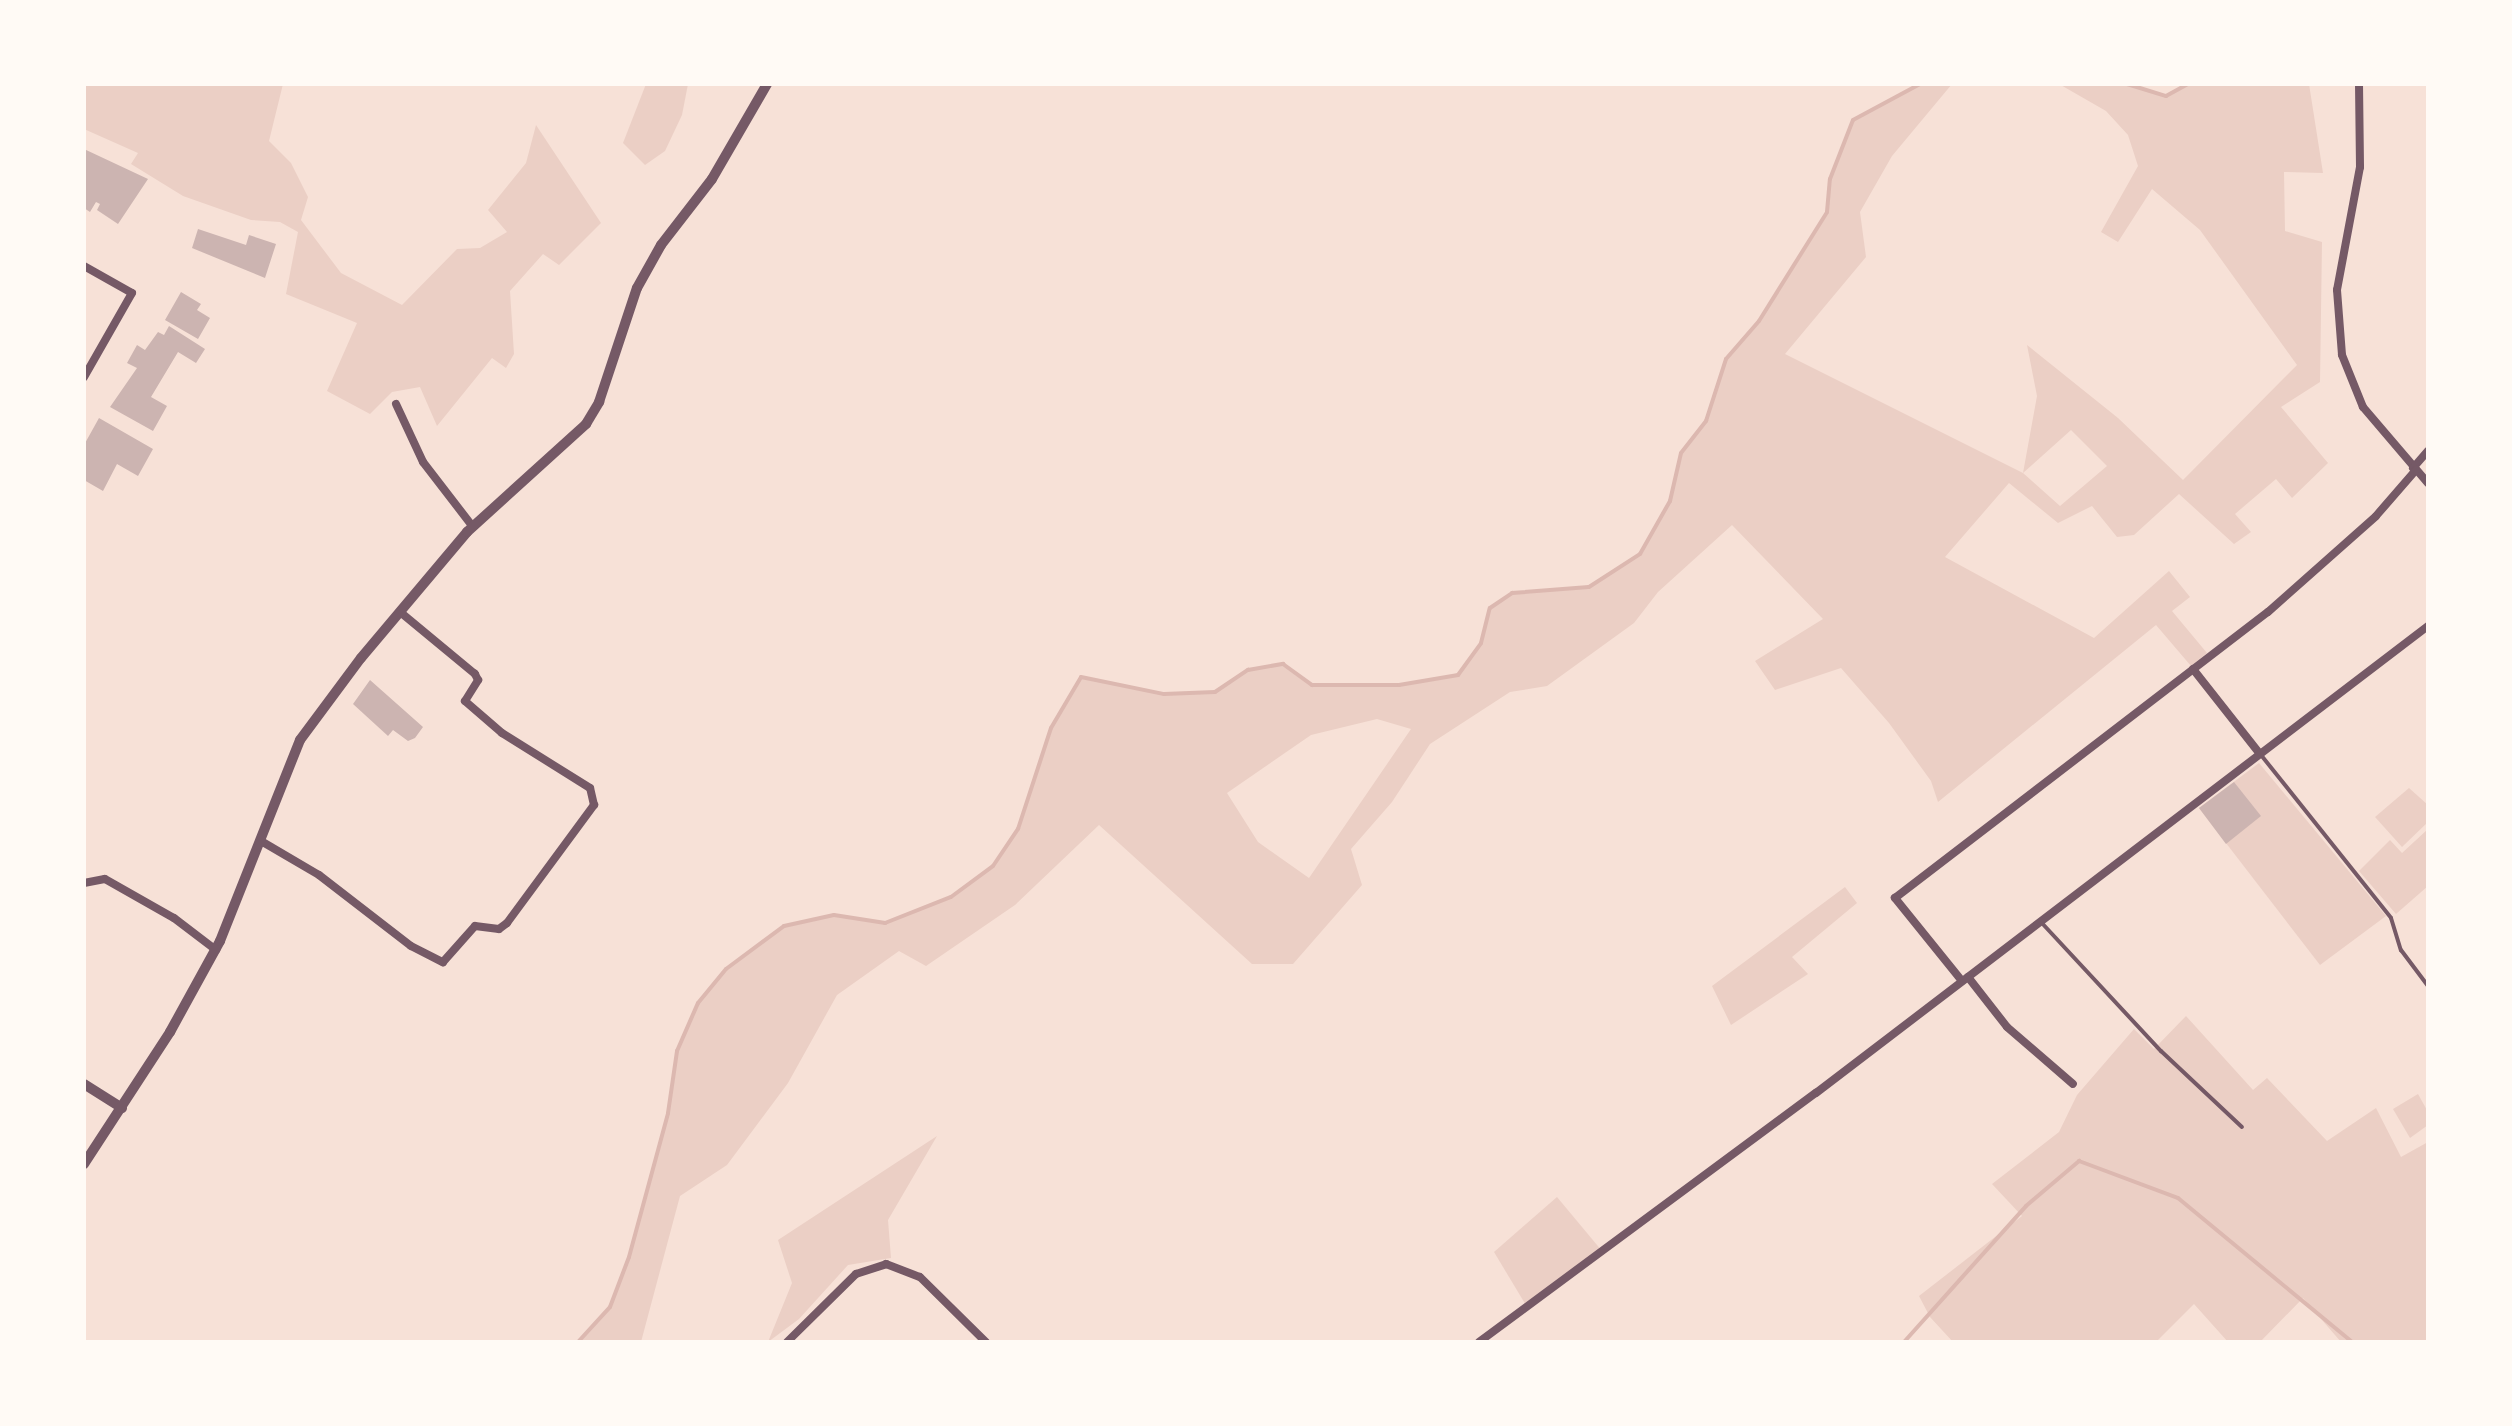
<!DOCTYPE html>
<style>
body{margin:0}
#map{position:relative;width:2512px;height:1426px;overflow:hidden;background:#f7e1d7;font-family:"PT Sans Narrow",sans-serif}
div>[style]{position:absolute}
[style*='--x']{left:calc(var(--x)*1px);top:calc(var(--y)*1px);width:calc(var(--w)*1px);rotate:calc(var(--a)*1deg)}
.green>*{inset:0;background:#ebcfc5}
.stream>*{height:4px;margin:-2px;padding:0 2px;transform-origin:2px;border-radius:2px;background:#dcb8b0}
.building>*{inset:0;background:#ccb4b1}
.service>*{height:4px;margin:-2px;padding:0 2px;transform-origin:2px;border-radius:2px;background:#755966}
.minor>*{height:8px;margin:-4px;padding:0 4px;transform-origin:4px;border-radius:4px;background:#755966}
.tertiary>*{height:10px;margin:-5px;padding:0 5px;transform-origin:5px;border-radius:5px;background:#755966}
span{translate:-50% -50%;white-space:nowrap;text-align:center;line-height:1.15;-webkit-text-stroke:7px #fffaf5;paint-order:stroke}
.frame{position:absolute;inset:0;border:86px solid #fffaf5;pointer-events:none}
</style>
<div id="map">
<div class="green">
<i style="clip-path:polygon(84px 84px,283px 84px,269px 141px,291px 163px,308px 197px,301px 220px,341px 273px,402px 305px,457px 249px,480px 248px,507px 232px,488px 210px,526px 163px,536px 125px,601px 223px,559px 265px,543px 254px,510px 291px,514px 354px,506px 368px,492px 358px,437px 426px,420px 387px,392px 392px,370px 414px,327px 391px,357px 323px,286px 294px,298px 232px,280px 222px,251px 220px,183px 196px,131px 164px,138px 153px,84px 129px)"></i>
<i style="clip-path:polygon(646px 84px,688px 84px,682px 115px,665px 151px,645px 165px,623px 143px)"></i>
<i style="clip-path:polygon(evenodd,1920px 84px,1952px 84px,1892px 156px,1860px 212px,1866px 257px,1785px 354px,2023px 473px,2037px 396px,2027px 345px,2118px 418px,2183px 480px,2297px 365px,2200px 230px,2152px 189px,2118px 242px,2101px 232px,2138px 166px,2128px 135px,2106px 111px,2059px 84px,2127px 84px,2166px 96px,2188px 84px,2309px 84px,2323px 173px,2284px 172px,2285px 231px,2322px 242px,2320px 382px,2281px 407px,2328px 463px,2292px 498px,2276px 479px,2235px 514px,2251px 532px,2234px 544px,2179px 494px,2134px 535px,2117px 537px,2092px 506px,2058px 523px,2009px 483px,1945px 557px,2094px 638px,2169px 571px,2190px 597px,2172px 611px,2207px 653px,2191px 666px,2156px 625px,1938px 802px,1931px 781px,1889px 723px,1841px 668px,1775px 690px,1755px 661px,1823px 619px,1732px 525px,1658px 592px,1634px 623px,1547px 686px,1510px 692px,1430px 744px,1392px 802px,1351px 849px,1362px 885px,1293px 964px,1252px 964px,1099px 825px,1015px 905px,926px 966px,899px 951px,837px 995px,788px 1083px,727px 1165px,680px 1196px,641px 1342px,578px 1342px,610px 1307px,629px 1257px,668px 1113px,677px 1051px,698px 1003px,726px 969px,784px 926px,834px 915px,885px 923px,951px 897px,993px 866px,1018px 829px,1051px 728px,1081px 677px,1164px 694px,1215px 692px,1248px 670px,1283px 664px,1312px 685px,1399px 685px,1458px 675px,1481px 643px,1490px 608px,1512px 593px,1589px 587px,1640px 554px,1670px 501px,1681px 453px,1706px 421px,1726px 359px,1759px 321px,1827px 213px,1830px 179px,1853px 120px,1920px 84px,2071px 430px,2107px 466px,2060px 506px,2023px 473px,2071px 430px,1920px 84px,1377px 719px,1411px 729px,1309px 878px,1258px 842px,1227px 793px,1311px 735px,1377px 719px)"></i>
<i style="clip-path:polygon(2259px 763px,2386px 916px,2320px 965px,2199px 808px)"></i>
<i style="clip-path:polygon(2409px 788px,2428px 805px,2428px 822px,2402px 847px,2375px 817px)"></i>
<i style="clip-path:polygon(2428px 829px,2428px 886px,2396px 914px,2359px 871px,2390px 840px,2402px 853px)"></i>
<i style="clip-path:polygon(1845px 887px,1857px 903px,1792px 957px,1808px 974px,1731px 1025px,1712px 986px)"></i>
<i style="clip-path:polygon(2186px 1016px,2253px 1090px,2267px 1078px,2327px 1141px,2376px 1108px,2401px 1157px,2428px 1142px,2428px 1342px,2341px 1342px,2303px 1298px,2260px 1342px,2228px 1342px,2194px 1304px,2156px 1342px,1953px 1342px,1930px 1317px,1919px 1296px,2022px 1216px,1992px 1184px,2059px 1132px,2077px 1095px,2134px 1029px,2154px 1049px)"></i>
<i style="clip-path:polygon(2418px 1094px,2428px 1112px,2428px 1125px,2410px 1138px,2393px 1109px)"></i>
<i style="clip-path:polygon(937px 1136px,888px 1220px,891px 1258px,848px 1265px,799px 1319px,768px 1342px,792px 1283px,778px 1240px)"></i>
<i style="clip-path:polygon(1557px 1197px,1602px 1251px,1527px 1307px,1494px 1252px)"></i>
</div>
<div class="stream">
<i style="--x:2127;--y:84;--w:41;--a:17.1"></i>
<i style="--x:2166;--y:96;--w:25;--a:-29"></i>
<i style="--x:578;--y:1342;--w:47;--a:-47.6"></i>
<i style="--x:610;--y:1307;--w:53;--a:-69.2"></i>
<i style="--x:629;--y:1257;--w:149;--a:-74.8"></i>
<i style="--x:668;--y:1113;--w:63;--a:-81.7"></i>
<i style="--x:677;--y:1051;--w:52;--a:-66.4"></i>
<i style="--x:698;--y:1003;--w:44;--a:-50.5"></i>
<i style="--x:726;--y:969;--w:72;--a:-36.6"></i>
<i style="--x:784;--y:926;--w:51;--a:-12.4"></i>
<i style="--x:834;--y:915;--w:52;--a:8.9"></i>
<i style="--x:885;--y:923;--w:71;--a:-21.5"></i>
<i style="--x:951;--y:897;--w:52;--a:-36.4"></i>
<i style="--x:993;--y:866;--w:45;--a:-56"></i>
<i style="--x:1018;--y:829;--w:106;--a:-71.9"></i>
<i style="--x:1051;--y:728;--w:59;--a:-59.5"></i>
<i style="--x:1081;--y:677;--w:85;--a:11.6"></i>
<i style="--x:1164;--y:694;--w:51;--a:-2.2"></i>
<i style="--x:1215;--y:692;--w:40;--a:-34"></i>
<i style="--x:1248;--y:670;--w:36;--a:-10"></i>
<i style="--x:1283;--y:664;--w:36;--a:36"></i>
<i style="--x:1312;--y:685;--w:87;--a:0"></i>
<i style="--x:1399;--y:685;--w:60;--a:-9.6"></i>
<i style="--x:1458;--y:675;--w:39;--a:-54"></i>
<i style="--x:1481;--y:643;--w:36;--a:-76"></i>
<i style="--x:1490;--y:608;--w:27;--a:-34"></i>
<i style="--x:1512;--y:593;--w:77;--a:-4.5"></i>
<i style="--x:1589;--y:587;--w:61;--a:-32.9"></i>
<i style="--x:1640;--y:554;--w:61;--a:-60.5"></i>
<i style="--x:1670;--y:501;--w:49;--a:-77.1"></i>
<i style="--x:1681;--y:453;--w:41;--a:-52"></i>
<i style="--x:1706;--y:421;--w:65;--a:-72.1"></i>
<i style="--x:1726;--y:359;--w:50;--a:-49"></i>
<i style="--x:1759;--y:321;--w:128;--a:-58"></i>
<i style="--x:1827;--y:212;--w:33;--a:-85"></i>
<i style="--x:1830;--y:179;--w:63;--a:-68.7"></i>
<i style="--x:1853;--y:120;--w:76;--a:-28.2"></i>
<i style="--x:1904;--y:1342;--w:183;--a:-48.1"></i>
<i style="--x:2026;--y:1206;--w:70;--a:-40.3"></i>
<i style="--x:2079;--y:1161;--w:106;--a:20.5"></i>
<i style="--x:2178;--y:1198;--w:226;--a:39.6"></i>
</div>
<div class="building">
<i style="clip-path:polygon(84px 149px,148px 179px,118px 224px,97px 210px,100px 204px,96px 202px,90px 212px,84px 208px)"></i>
<i style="clip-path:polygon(198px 229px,246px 245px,249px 235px,276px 244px,265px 278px,192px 248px)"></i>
<i style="clip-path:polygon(181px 292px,201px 304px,197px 310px,210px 318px,198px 339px,165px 320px)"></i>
<i style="clip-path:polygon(169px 326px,205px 349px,196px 363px,178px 352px,151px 397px,167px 406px,153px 431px,110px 407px,137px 368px,127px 363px,137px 345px,145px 350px,158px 332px,164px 335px)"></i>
<i style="clip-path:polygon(99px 418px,153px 449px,138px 476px,117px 464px,103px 491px,84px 480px,84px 445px)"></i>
<i style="clip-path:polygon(370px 680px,423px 727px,415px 738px,408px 741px,393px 730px,388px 736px,353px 704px)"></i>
<i style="clip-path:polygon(2234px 782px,2261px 816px,2226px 844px,2199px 808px)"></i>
</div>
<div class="service">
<i style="--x:2261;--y:755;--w:208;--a:51.4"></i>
<i style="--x:2391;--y:918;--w:34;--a:73"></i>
<i style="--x:2401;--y:950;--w:45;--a:53.1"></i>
<i style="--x:2040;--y:921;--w:178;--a:47.1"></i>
<i style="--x:2161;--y:1051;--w:111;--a:43.2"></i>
</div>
<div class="minor">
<i style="--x:2359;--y:84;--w:83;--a:89.3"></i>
<i style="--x:2360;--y:167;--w:125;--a:100.6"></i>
<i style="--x:2337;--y:290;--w:65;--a:85.6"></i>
<i style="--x:2342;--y:355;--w:56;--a:68"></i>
<i style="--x:2363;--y:407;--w:100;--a:49.5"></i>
<i style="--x:84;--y:266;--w:55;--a:29.4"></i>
<i style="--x:132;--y:293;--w:97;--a:119.7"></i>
<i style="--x:396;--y:404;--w:64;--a:65"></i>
<i style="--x:423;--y:462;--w:82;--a:52.4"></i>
<i style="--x:2413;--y:468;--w:23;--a:-49"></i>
<i style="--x:2193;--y:669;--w:107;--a:51.8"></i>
<i style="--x:261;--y:841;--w:67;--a:30.4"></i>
<i style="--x:319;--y:875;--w:116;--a:37.7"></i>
<i style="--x:411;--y:946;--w:36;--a:27"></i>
<i style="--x:443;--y:962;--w:48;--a:-48.4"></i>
<i style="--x:475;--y:926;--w:24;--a:7"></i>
<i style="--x:499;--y:929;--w:10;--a:-37"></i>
<i style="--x:507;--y:923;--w:147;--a:-53.6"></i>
<i style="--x:594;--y:805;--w:17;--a:-103"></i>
<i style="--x:590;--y:788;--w:104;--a:-148"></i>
<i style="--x:502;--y:733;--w:49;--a:-139.1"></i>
<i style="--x:465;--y:701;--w:25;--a:-58"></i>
<i style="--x:478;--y:680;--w:7;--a:-117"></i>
<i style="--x:475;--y:674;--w:97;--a:-140.4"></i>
<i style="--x:84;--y:883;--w:21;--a:-11"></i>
<i style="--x:105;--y:879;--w:79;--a:29.5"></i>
<i style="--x:174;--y:918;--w:53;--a:37.3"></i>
<i style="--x:1968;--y:977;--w:63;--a:52"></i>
<i style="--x:2007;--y:1027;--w:87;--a:40.8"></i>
<i style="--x:1962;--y:981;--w:107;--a:-128.9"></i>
<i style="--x:1895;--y:898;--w:470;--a:-37.5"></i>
<i style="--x:2268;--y:612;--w:144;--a:-41.6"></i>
<i style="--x:2376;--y:516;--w:61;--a:-49"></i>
<i style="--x:787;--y:1342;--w:97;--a:-44.6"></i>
<i style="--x:856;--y:1274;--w:32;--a:-18"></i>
<i style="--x:886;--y:1264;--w:36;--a:21"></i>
<i style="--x:920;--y:1277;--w:93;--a:44.6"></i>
<i style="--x:1479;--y:1342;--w:419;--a:-36.5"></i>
<i style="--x:1816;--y:1093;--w:770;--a:-37.35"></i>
</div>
<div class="tertiary">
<i style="--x:84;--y:1084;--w:45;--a:32.3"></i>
<i style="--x:84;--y:1164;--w:158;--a:-56.9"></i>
<i style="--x:170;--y:1032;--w:104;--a:-61.2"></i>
<i style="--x:220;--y:941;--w:216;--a:-68.3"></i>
<i style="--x:300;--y:740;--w:102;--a:-53.4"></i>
<i style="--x:361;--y:658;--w:165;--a:-49.9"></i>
<i style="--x:467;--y:532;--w:161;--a:-42.2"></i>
<i style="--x:586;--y:424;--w:26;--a:-59"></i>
<i style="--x:599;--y:402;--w:120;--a:-71.6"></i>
<i style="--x:637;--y:288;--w:49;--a:-60.8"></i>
<i style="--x:661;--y:245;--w:83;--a:-52.3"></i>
<i style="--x:712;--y:179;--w:110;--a:-59.9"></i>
</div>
<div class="frame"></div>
</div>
